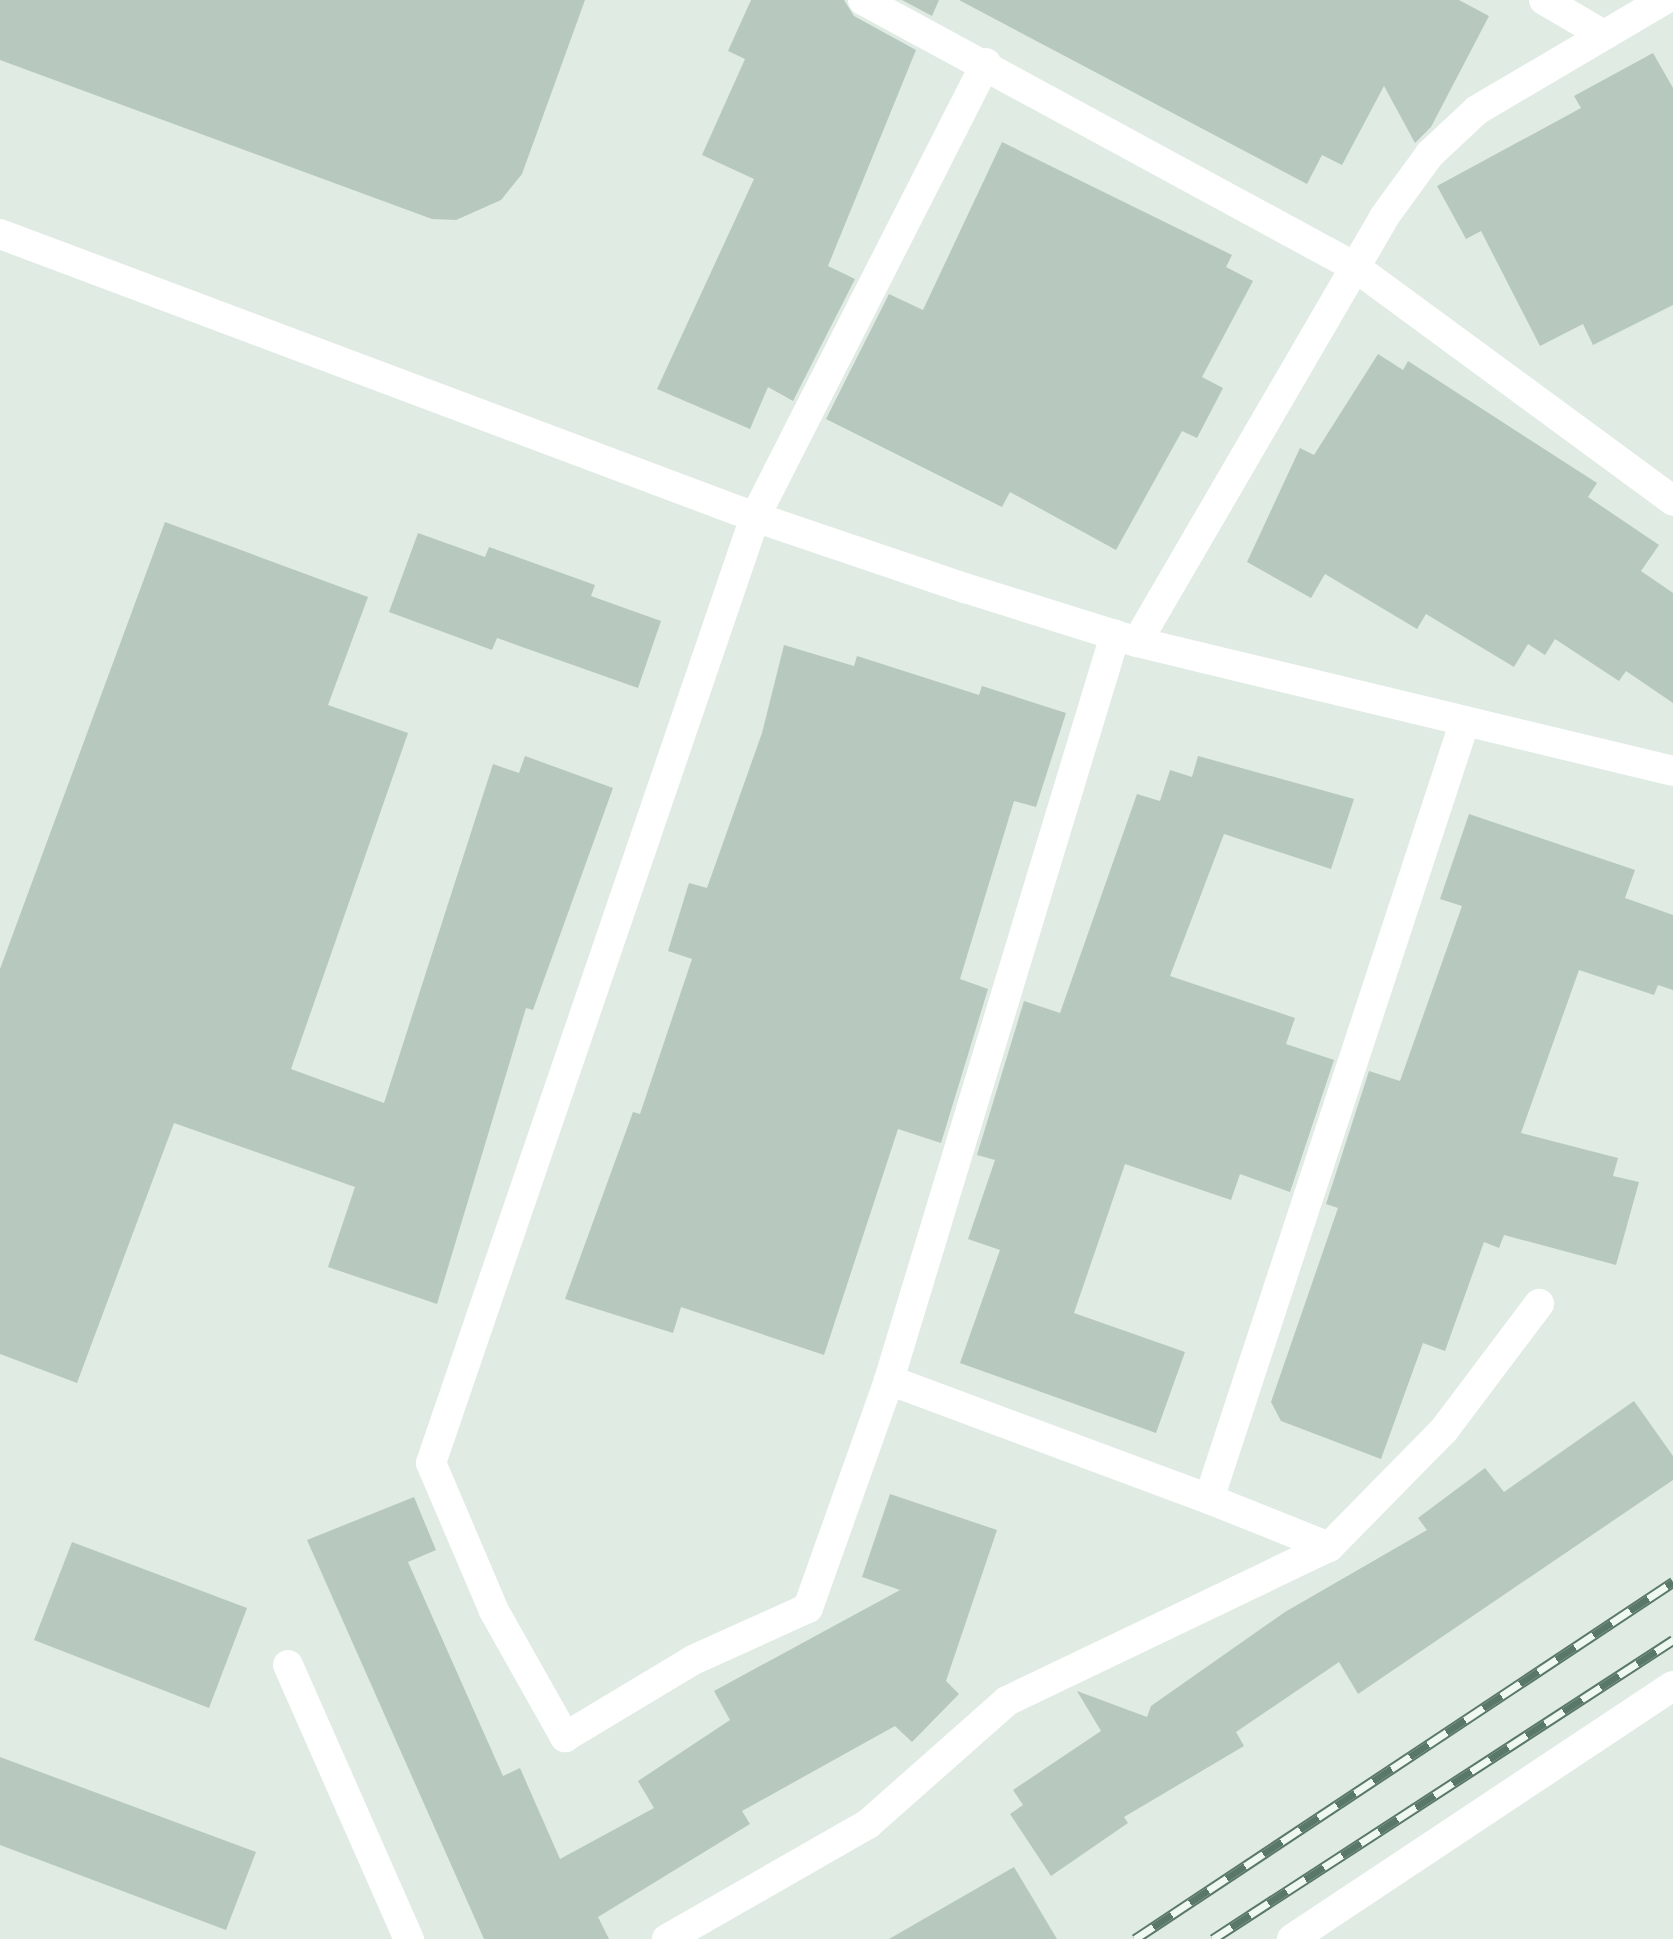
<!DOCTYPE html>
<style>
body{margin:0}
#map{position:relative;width:1673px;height:1939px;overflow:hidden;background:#dfebe3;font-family:Roboto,sans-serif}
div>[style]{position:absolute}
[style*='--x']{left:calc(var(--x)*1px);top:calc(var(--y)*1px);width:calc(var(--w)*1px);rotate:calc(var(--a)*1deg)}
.building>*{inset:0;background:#b7c9be}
.minor>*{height:30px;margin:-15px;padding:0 15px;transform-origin:15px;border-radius:15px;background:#fff}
.tertiary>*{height:30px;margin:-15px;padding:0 15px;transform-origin:15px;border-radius:15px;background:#fff}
.rail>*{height:11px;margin-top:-5.5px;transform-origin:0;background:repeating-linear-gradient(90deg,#f0f8f2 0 22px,#597869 0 44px);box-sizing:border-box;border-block:2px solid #597869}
span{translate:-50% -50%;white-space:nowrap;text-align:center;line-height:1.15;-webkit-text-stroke:10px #f0f8f2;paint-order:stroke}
</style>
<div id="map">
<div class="building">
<i style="clip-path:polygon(0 0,585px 0,522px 174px,501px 200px,456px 220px,432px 219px,0 60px)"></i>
<i style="clip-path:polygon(751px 0,844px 0,854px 16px,916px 50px,828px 266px,855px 279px,793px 401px,768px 387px,750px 429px,657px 389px,754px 179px,702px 155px,745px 59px,728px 51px)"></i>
<i style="clip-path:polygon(902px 0,939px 0,932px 16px)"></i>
<i style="clip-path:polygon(959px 0,1459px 0,1489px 16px,1431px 127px,1415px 143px,1384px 86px,1342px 165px,1322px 155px,1307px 184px)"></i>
<i style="clip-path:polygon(1653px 53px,1673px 88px,1673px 305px,1593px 345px,1583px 324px,1540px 346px,1481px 231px,1466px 239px,1437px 186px,1581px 108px,1574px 96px)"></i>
<i style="clip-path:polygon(1002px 142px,1232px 255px,1226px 267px,1253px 281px,1202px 377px,1223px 388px,1197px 438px,1182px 431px,1116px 550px,1010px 492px,1002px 507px,826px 419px,889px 294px,923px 310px)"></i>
<i style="clip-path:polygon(1378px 354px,1403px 370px,1408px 361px,1597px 483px,1588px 497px,1659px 545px,1641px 571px,1673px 593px,1673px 703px,1626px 671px,1619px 681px,1555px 639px,1545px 655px,1528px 644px,1514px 667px,1426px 614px,1417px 629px,1325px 574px,1311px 598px,1247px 562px,1300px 448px,1314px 455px)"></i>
<i style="clip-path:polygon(165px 522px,368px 597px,328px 705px,408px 733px,291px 1069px,384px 1103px,493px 764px,519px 773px,525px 756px,613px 788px,533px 1010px,526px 1008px,437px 1304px,328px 1267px,355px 1187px,174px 1123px,77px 1383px,0 1354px,0 969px)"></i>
<i style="clip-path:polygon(418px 533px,485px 557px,489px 547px,595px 585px,591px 596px,661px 621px,638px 688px,497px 638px,492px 650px,389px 612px)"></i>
<i style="clip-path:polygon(784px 645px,854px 666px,857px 656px,979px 695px,982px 686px,1066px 713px,1036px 807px,1014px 801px,960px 979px,988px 989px,941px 1143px,898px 1129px,824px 1355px,681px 1307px,673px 1333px,565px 1299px,633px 1112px,640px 1114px,692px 959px,668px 951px,689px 883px,707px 888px,762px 733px)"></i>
<i style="clip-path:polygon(1198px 756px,1354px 799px,1331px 869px,1224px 834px,1170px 976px,1295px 1018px,1286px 1044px,1334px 1060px,1290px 1192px,1240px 1174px,1231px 1200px,1125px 1164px,1074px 1313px,1185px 1352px,1156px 1433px,960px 1363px,1000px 1250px,968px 1239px,995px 1160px,977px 1155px,1024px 1001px,1060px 1013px,1137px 794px,1160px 801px,1170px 770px,1192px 777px)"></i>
<i style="clip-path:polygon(1469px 814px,1635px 870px,1625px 898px,1673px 915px,1673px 990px,1658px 985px,1654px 995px,1579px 970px,1521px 1133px,1618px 1158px,1613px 1176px,1639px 1182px,1616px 1265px,1504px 1235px,1499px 1248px,1484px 1242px,1445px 1351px,1423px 1343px,1381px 1459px,1281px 1421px,1271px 1402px,1338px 1208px,1326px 1204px,1369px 1071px,1400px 1081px,1462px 906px,1440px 899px)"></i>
<i style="clip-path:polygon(1634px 1401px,1673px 1456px,1673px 1480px,1358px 1694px,1339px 1662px,1236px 1732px,1244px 1746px,1124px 1817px,1128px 1823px,1051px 1876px,1010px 1814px,1023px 1805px,1013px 1790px,1101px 1731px,1077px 1691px,1147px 1717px,1151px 1706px,1285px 1612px,1427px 1530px,1418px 1518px,1485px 1468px,1504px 1492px)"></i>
<i style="clip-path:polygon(890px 1494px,997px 1530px,946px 1681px,959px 1694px,912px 1742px,895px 1726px,742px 1811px,750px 1824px,598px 1917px,609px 1939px,484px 1939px,307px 1540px,414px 1497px,436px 1550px,408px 1562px,503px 1776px,520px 1768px,560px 1859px,654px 1808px,638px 1781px,730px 1720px,714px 1691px,900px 1590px,862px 1577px)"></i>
<i style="clip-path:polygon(72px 1542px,247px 1608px,209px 1708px,34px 1640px)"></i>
<i style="clip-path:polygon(0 1757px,256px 1852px,226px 1930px,0 1845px)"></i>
<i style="clip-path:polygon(1014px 1867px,1057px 1939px,889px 1939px)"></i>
</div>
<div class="minor">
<i style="--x:863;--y:0;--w:560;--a:28.49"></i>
<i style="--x:1355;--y:267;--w:395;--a:36.3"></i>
<i style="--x:1544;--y:0;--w:67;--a:30.4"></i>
<i style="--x:986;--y:63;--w:509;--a:116.97"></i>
<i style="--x:755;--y:517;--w:1000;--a:108.91"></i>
<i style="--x:431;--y:1463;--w:161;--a:66.9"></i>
<i style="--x:494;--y:1611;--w:145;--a:60.6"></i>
<i style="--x:565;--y:1737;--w:149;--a:-31"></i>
<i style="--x:693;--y:1660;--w:126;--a:-24.3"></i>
<i style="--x:808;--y:1608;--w:242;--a:-70.4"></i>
<i style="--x:889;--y:1380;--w:779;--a:-73.12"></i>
<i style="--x:1137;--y:642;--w:492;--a:-59.8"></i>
<i style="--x:1384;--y:217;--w:78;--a:-53.9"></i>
<i style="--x:1430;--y:154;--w:64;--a:-43.1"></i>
<i style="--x:1477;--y:110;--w:217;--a:-30.5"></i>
<i style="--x:889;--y:1380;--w:341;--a:20.4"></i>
<i style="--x:1209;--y:1499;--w:819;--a:-71.79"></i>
<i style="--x:1329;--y:1547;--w:164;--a:-45.5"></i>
<i style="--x:1444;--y:1430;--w:158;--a:-53"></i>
<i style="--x:288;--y:1665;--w:300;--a:66.2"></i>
<i style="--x:667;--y:1939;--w:232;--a:-29.8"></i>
<i style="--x:868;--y:1824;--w:186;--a:-41.5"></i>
<i style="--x:1007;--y:1701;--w:357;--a:-25.6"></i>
<i style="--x:1329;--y:1547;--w:129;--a:-158.2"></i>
<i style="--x:1292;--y:1939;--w:457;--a:-33.6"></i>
</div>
<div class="tertiary">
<i style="--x:0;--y:234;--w:806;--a:20.55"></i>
<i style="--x:755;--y:517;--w:222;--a:18.7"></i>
<i style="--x:965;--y:588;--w:180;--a:17.4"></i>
<i style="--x:1137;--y:642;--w:551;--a:13.53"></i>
</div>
<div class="rail">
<i style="--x:1135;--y:1939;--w:646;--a:-33.57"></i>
<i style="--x:1213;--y:1939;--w:549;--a:-33.02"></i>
</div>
</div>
